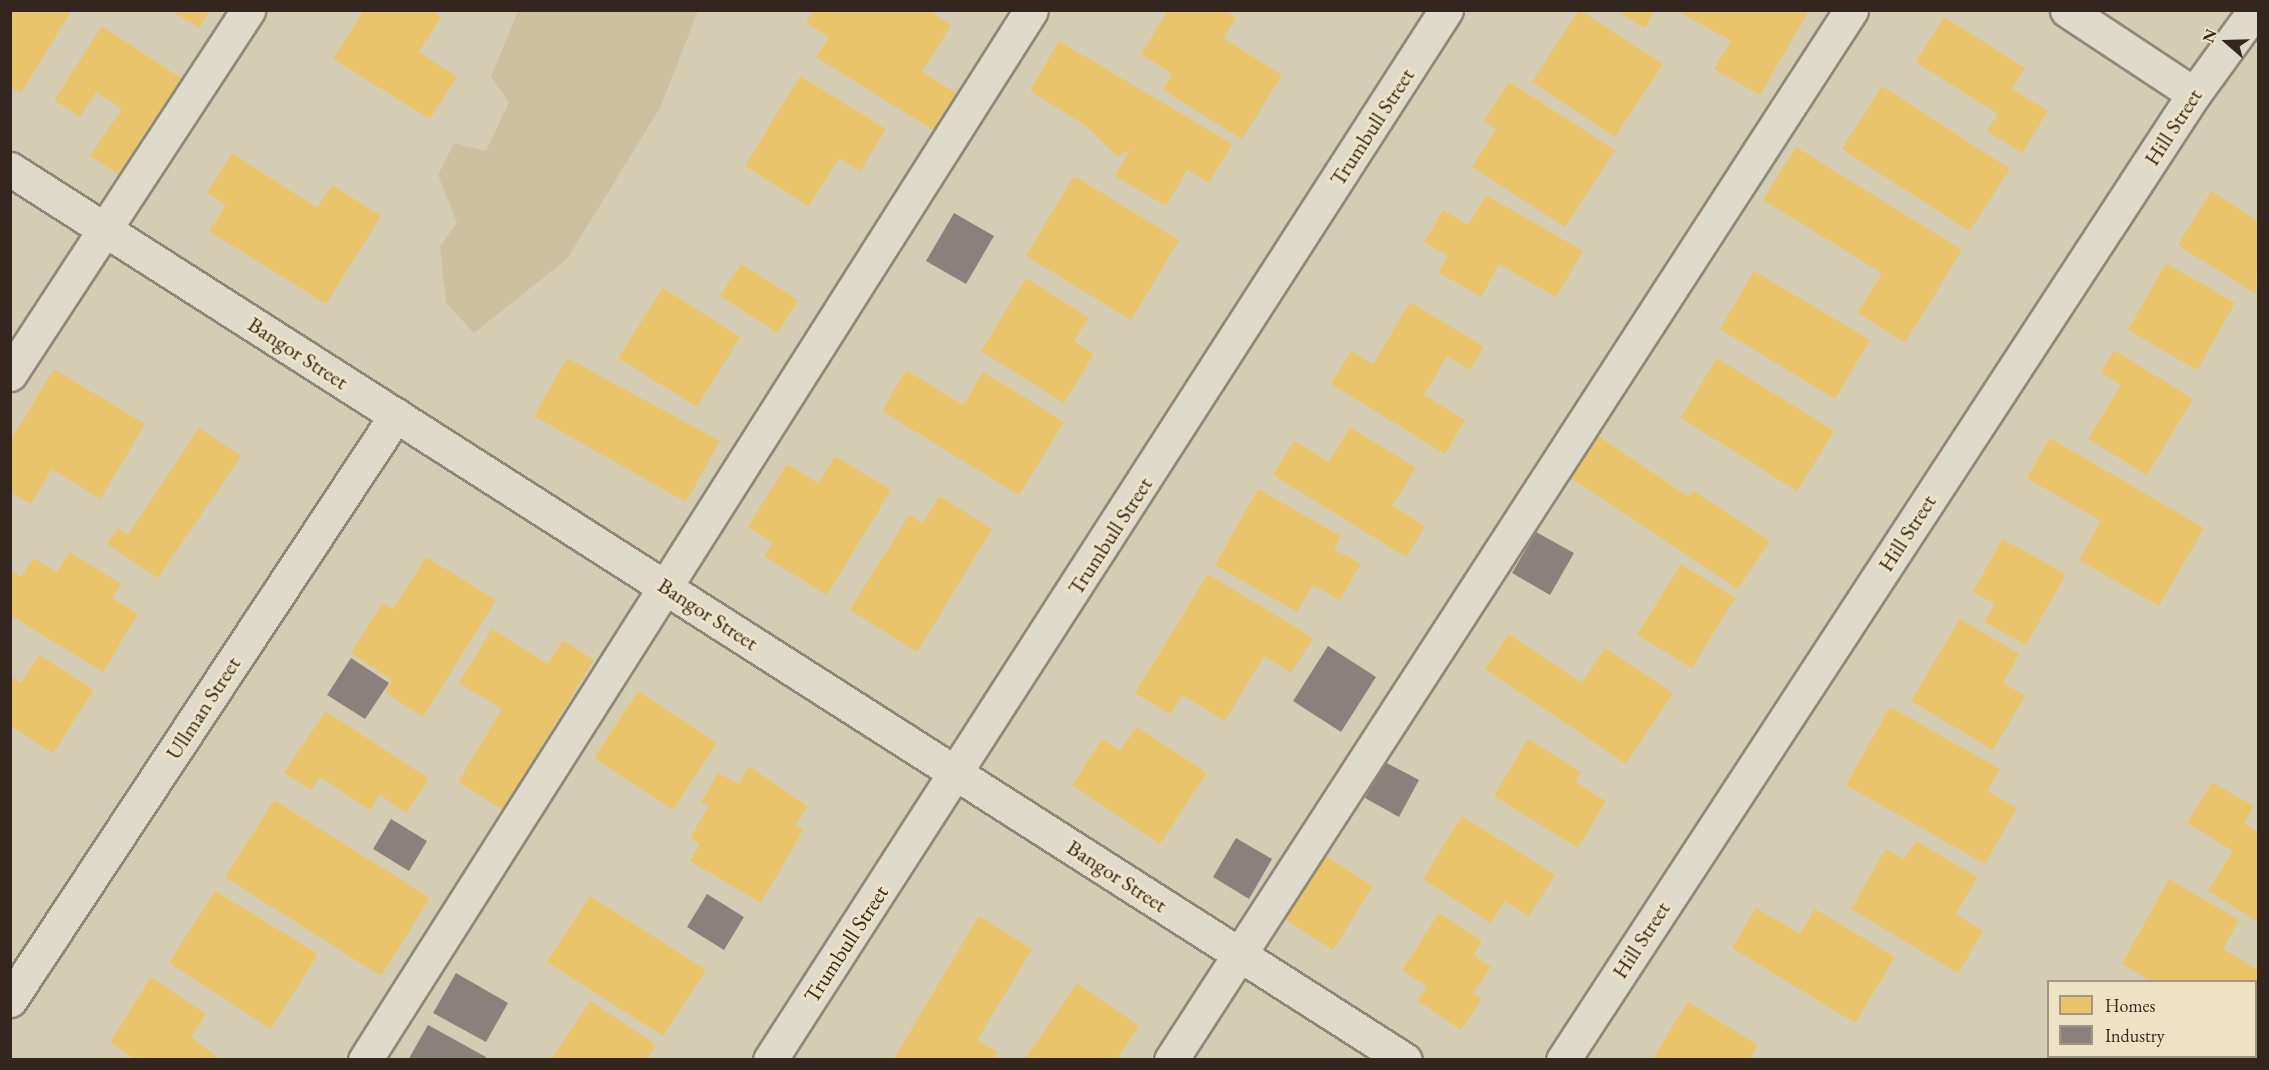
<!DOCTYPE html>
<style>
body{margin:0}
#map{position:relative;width:2269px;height:1070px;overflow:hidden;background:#d5cdb3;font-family:"EB Garamond",serif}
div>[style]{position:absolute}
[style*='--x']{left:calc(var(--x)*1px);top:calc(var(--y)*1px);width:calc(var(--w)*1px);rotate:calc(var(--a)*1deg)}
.green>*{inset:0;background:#cdc09e}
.homes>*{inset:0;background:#e9c46a}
.industry>*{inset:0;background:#8a817c}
.roads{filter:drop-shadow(2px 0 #8e8879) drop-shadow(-2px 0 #8e8879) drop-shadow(0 2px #8e8879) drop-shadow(0 -2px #8e8879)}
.minor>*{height:33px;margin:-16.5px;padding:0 16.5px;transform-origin:16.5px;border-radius:16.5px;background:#dedacc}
span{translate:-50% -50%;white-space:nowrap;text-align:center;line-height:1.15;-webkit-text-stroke:6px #ede3c4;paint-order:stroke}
.street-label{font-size:22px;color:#32261e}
.frame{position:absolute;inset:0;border:12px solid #32261e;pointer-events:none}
.legend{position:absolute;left:2047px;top:980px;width:210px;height:78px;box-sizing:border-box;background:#ede3c4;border:2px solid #a29782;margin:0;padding:8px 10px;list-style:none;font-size:18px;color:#32261e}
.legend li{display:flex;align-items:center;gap:12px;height:30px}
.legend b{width:30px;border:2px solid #a29782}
.north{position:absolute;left:2197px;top:12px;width:60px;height:60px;-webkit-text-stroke:4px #ede3c4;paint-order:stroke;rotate:290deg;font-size:16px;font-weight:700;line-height:24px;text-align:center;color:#32261e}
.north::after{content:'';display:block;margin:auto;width:21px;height:27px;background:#32261e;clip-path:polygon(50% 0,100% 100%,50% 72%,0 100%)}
</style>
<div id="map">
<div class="green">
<i style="clip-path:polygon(518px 11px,698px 11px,660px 108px,567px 259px,474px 333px,446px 303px,440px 246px,457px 223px,438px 175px,454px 143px,486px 151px,509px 102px,491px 77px)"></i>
</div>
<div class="homes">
<i style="clip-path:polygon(10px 10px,72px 10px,21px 93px,10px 87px)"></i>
<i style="clip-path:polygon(170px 10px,210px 10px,199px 28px)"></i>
<i style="clip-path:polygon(364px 10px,431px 10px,441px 17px,419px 52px,457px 77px,430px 119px,333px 59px)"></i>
<i style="clip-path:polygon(814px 10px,928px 10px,951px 25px,922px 72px,961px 96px,938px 133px,816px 57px,829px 37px,806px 23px)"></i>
<i style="clip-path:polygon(1168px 10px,1223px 10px,1236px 18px,1223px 38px,1282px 75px,1242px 139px,1163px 90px,1172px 74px,1141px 54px)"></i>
<i style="clip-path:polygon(1579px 10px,1663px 64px,1615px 137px,1532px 82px)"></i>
<i style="clip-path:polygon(1615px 10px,1655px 10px,1645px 28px)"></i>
<i style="clip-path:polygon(1676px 10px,1809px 10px,1760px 95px,1714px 69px,1731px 41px)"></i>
<i style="clip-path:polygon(1944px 17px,2025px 68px,2012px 89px,2048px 111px,2022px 153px,1987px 131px,1998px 114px,1916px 62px)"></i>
<i style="clip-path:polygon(102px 26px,184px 80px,121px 176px,90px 156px,122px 109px,96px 92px,80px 117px,54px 100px)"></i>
<i style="clip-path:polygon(1059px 41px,1232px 144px,1209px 183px,1187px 170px,1166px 206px,1115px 176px,1130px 150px,1117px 156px,1086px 126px,1030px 91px)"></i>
<i style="clip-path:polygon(800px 76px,886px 129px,860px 171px,839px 158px,809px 206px,745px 166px)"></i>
<i style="clip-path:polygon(1509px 82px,1615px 150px,1565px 227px,1472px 167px,1496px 129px,1484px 121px)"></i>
<i style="clip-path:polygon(1882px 86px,2010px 169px,1969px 231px,1842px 149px)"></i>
<i style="clip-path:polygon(1796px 147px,1962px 250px,1905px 343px,1858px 313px,1882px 273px,1763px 200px)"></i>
<i style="clip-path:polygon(232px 153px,317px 208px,332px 185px,381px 216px,326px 304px,209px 231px,226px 205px,207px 193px)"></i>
<i style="clip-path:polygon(1074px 176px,1179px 240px,1131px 320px,1026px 256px)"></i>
<i style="clip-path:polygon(2211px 191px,2258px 221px,2256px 294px,2178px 245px)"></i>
<i style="clip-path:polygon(1486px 195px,1583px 251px,1556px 297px,1499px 264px,1481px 297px,1438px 272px,1448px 256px,1424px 242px,1443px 210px,1468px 225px)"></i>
<i style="clip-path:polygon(2166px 263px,2235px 303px,2197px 370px,2128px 330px)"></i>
<i style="clip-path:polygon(741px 264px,798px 300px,778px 333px,720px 296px)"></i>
<i style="clip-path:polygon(1754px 271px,1870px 340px,1835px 399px,1720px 329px)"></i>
<i style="clip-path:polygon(1026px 278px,1089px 318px,1074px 341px,1094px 354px,1064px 403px,981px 351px)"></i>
<i style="clip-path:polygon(663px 288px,740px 337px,697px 407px,618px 358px)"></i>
<i style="clip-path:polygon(1410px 302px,1484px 347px,1470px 370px,1447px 356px,1424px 395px,1465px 420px,1445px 454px,1331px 384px,1351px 351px,1373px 364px)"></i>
<i style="clip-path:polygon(2114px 350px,2193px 399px,2147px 475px,2088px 439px,2121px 385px,2101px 372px)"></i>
<i style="clip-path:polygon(567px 358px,720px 441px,686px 502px,534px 416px)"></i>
<i style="clip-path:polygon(1717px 358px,1834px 431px,1797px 491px,1681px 418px)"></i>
<i style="clip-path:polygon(54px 369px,145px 424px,100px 499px,52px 469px,31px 504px,10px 492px,10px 441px)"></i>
<i style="clip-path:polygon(906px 370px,963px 405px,983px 372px,1064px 422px,1019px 495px,882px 411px)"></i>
<i style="clip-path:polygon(1350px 427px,1416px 468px,1392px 506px,1425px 526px,1406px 557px,1273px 475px,1294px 441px,1329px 462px)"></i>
<i style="clip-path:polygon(199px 428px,241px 456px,158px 578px,107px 544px,118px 528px,128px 535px)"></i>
<i style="clip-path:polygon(1598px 436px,1689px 497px,1694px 491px,1770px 541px,1738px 589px,1571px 478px)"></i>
<i style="clip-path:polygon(2050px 438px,2204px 528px,2159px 606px,2079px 560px,2101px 521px,2027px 478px)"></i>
<i style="clip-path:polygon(835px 456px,891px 490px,827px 595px,764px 556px,773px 543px,748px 527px,787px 464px,818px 483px)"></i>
<i style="clip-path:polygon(1258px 489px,1341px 536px,1334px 549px,1361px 564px,1340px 600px,1313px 585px,1297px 612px,1215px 565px)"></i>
<i style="clip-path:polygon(939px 496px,992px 529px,917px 652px,850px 610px,909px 515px,923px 523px)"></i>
<i style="clip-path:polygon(2002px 539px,2066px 574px,2026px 645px,1984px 622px,1995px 604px,1973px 592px)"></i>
<i style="clip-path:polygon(70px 552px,121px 584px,112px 598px,138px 614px,103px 672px,10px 615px,10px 570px,21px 577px,33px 558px,57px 572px)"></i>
<i style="clip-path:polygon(426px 557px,496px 600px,423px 717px,385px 692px,392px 680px,351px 653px,382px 603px,393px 609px)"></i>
<i style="clip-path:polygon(1681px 564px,1735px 598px,1692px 668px,1637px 635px)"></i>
<i style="clip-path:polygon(1208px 574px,1313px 638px,1291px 673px,1264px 656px,1225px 721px,1182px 695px,1170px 714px,1135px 693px)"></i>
<i style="clip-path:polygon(1960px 619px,2019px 654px,2003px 683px,2025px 696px,1993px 750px,1911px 701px)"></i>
<i style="clip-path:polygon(492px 629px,548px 664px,563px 640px,594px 660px,503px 810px,458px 782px,502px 709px,459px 683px)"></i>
<i style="clip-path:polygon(1509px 634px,1582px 683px,1605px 648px,1673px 693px,1626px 764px,1485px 669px)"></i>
<i style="clip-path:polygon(39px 655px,94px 690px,53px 753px,10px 726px,10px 676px,21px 683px)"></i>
<i style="clip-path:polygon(638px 691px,717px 743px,673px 810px,594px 758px)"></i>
<i style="clip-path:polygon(1890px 707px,2000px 769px,1987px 791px,2017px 808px,1985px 864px,1846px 785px)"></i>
<i style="clip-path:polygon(326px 711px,429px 779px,406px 813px,380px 795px,370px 810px,320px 777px,311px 790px,284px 773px)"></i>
<i style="clip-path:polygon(1137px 727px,1207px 773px,1160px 844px,1072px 785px,1102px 739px,1120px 751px)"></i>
<i style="clip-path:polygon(1528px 739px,1581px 772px,1575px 782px,1606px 801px,1578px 848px,1494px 796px)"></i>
<i style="clip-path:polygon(749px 766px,807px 806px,795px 826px,803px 830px,761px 903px,690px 861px,700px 844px,690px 838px,709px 806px,701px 802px,718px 773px,739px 784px)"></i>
<i style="clip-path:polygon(2212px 782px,2254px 806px,2244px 823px,2258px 832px,2258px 922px,2208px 891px,2233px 851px,2187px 823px)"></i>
<i style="clip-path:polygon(274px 800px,430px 898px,381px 976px,225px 877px)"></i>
<i style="clip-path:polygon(1462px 816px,1555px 875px,1529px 916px,1505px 901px,1491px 923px,1423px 879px)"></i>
<i style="clip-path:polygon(1916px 841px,1977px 877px,1956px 914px,1983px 931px,1958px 973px,1851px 909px,1886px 849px,1904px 859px)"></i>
<i style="clip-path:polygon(1325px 856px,1373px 886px,1333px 950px,1285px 919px)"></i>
<i style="clip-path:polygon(2169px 879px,2239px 920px,2223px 949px,2258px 970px,2258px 1042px,2256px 982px,2153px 982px,2122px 964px)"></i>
<i style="clip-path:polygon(215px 891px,318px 954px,271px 1029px,169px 963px)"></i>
<i style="clip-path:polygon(590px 896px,706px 970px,663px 1036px,547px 962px)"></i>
<i style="clip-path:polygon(1756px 908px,1800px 934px,1815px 909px,1895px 957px,1855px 1023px,1732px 948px)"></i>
<i style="clip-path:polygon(1439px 913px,1482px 941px,1473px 955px,1491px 967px,1473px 994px,1482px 999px,1461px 1030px,1418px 1001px,1427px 986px,1402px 970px)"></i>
<i style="clip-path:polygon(979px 916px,1032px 949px,977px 1040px,998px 1052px,993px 1060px,893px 1060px)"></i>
<i style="clip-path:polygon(151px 977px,206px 1014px,191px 1037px,221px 1060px,136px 1060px,110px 1042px)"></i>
<i style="clip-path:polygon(1077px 983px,1139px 1026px,1116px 1060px,1024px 1060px)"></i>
<i style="clip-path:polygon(590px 1001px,656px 1045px,646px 1060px,551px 1060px)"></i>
<i style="clip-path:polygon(1688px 1002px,1758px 1045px,1749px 1060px,1652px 1060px)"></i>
</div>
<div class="industry">
<i style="clip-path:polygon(954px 213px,994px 236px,966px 284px,926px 261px)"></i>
<i style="clip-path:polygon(1536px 532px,1574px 553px,1550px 595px,1512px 573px)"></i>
<i style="clip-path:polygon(1328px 646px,1376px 677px,1341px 732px,1293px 701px)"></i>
<i style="clip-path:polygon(351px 658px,389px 683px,365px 719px,327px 695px)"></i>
<i style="clip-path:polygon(1385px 762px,1419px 780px,1399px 817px,1365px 798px)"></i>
<i style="clip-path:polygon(391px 819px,427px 841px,409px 871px,373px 849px)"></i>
<i style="clip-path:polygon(1236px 838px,1272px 859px,1249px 899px,1213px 877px)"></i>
<i style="clip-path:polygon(707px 894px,744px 917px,724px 950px,687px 927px)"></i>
<i style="clip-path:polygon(456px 973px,508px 1003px,486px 1042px,433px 1013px)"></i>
<i style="clip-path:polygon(428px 1025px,486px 1057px,485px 1060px,408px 1060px)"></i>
</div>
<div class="roads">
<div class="minor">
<i style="--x:2067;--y:10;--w:152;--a:33.5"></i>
<i style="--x:10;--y:169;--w:1655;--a:32.57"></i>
<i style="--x:10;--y:374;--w:435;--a:-56.8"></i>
<i style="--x:10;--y:1000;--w:701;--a:-56.58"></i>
<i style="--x:365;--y:1060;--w:1243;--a:-57.61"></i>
<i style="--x:770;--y:1060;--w:1249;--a:-57.23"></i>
<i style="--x:1171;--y:1060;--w:1251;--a:-57.07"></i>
<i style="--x:1563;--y:1060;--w:1154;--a:-56.85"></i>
<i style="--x:2194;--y:94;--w:104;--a:-54"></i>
</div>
</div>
<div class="street-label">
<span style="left:1372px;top:127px;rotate:-57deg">Trumbull Street</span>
<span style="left:2173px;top:127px;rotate:-57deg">Hill Street</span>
<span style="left:298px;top:353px;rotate:33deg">Bangor Street</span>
<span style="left:1907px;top:533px;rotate:-57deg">Hill Street</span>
<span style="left:1110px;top:536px;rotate:-57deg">Trumbull Street</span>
<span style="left:708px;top:614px;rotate:33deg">Bangor Street</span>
<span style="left:203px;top:708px;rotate:-57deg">Ullman Street</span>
<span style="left:1117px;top:876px;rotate:33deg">Bangor Street</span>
<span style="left:1641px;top:940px;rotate:-57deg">Hill Street</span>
<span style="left:846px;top:944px;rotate:-57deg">Trumbull Street</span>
</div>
<div class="frame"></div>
<ul class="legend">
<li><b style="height:16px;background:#e9c46a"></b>Homes</li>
<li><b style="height:16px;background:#8a817c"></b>Industry</li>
</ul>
<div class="north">N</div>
</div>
